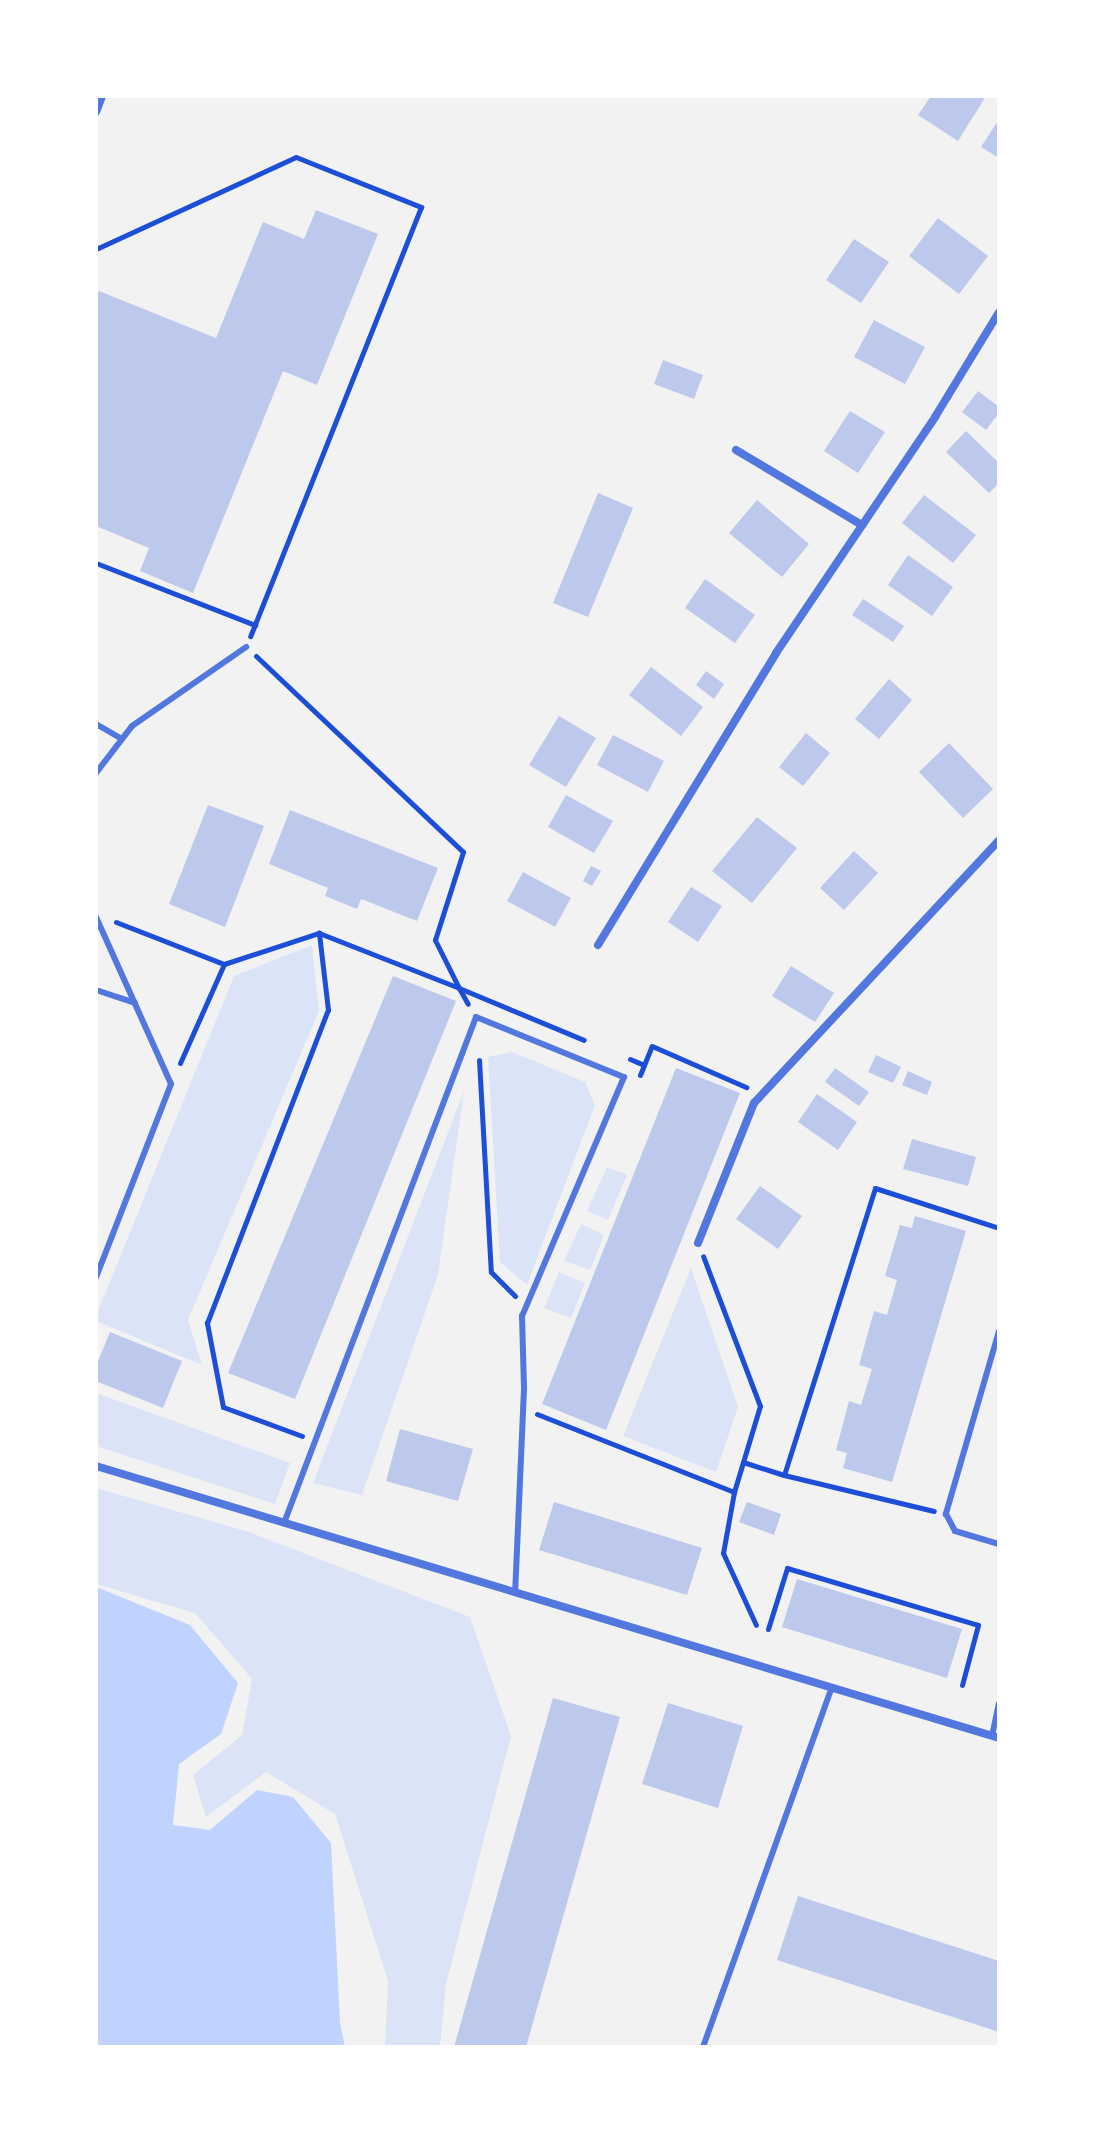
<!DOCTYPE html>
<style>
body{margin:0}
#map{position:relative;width:1095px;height:2143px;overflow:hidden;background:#f2f2f2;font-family:"PT Sans Narrow",sans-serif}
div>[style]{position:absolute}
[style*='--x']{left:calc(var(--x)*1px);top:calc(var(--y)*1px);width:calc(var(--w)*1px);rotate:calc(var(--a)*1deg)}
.green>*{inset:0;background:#dbe4f7}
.water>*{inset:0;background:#bfd3fe}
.building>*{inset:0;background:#bdc9ec}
.path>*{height:5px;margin:-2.5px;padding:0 2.5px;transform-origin:2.5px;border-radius:2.5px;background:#1d4ed8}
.service>*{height:6px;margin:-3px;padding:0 3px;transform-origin:3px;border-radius:3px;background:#5277de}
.minor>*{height:8px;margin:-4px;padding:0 4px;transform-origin:4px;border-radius:4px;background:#5277de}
span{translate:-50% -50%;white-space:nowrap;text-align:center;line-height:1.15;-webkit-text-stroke:8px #fff;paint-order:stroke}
.frame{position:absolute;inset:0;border:98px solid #fff;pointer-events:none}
</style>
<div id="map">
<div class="green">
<i style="clip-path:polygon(312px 945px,319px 1011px,188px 1320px,202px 1365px,96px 1321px,96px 1316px,234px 976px)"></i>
<i style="clip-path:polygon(512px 1052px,585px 1082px,595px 1105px,527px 1285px,500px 1262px,488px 1057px)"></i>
<i style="clip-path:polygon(464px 1091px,438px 1275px,362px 1495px,313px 1483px)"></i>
<i style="clip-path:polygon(607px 1167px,627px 1175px,608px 1220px,587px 1211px)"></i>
<i style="clip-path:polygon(581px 1224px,604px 1235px,590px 1270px,564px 1261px)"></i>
<i style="clip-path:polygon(691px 1268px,738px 1407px,716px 1472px,623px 1436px)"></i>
<i style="clip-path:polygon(559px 1272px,585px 1283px,571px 1318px,544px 1308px)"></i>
<i style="clip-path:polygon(96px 1393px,290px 1463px,275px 1504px,96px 1446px)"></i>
<i style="clip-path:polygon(96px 1488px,246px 1531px,470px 1617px,511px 1736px,446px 1984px,440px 2047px,385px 2047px,388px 1981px,335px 1814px,266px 1772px,206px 1817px,193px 1775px,242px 1735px,252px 1679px,195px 1613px,96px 1584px)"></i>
</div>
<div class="water">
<i style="clip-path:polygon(96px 1587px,190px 1625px,238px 1683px,221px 1734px,179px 1764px,173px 1825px,210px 1830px,257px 1790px,293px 1797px,331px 1843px,340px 2023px,345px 2047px,96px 2047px)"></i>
</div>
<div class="building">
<i style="clip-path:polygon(931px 96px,986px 96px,958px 141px,918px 115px)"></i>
<i style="clip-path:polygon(999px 119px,999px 158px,981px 147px)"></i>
<i style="clip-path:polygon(316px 210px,378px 234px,317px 385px,283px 371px,193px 593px,140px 571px,149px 548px,96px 526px,96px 300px,99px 291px,216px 338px,263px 222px,304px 239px)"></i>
<i style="clip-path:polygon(938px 218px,988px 256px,959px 294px,909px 256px)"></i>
<i style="clip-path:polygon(854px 239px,889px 262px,861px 303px,826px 280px)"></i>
<i style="clip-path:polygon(874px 320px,925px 347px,905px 384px,854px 357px)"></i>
<i style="clip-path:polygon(663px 360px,703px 375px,694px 399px,654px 384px)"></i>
<i style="clip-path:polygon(978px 391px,999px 407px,999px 413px,986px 430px,962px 412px)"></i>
<i style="clip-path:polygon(850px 411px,885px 432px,858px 473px,824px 451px)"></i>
<i style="clip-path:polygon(966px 431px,999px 463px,999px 483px,989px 493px,946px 452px)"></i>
<i style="clip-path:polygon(598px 493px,633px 508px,588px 617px,553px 603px)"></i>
<i style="clip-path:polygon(924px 495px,976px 535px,953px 563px,902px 523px)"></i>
<i style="clip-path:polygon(757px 500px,809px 544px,782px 577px,729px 533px)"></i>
<i style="clip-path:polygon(908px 555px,953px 587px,932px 616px,888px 585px)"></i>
<i style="clip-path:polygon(705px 579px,755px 615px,735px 643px,685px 608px)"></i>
<i style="clip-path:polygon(863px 599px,904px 626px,893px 642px,852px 615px)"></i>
<i style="clip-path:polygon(651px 667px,703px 707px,681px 736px,629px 695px)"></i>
<i style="clip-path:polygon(706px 671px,724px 684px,714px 699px,696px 685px)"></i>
<i style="clip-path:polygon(889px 679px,912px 700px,879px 739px,855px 719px)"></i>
<i style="clip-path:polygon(559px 716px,596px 738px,566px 787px,529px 765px)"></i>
<i style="clip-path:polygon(806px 733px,830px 753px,803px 786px,779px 767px)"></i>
<i style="clip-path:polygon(613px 735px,664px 761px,648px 792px,597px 765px)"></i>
<i style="clip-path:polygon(949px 743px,993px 789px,963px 818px,919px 772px)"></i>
<i style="clip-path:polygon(566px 795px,613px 821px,594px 853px,548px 827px)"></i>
<i style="clip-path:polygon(208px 805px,264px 826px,225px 927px,169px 904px)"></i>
<i style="clip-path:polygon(290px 810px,438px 868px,417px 921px,361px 899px,357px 909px,325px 896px,328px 888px,269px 864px)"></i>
<i style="clip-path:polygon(757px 817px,797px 848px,752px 903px,712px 871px)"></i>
<i style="clip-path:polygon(854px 851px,878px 873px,844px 910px,820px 888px)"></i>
<i style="clip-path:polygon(591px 866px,601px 871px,592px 886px,583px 881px)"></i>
<i style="clip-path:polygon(523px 872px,571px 898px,555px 927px,507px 901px)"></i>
<i style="clip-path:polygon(691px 887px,722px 906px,698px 942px,668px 922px)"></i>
<i style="clip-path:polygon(791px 966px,834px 993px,815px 1022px,772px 996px)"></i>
<i style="clip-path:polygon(393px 976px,456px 1001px,295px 1399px,228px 1373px)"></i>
<i style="clip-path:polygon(876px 1055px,901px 1067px,893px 1083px,868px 1072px)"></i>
<i style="clip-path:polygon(676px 1068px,740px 1093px,606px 1430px,542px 1404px)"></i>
<i style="clip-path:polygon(835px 1068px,869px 1092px,859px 1106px,825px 1082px)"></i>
<i style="clip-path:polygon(908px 1071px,932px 1082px,927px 1095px,902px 1085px)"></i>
<i style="clip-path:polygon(817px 1094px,857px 1122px,838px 1150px,798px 1122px)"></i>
<i style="clip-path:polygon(912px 1139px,976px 1157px,968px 1186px,903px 1169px)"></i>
<i style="clip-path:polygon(760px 1186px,802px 1216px,778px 1249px,736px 1219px)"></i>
<i style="clip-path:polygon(915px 1216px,966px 1231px,892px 1482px,843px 1468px,847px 1453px,836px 1450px,849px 1401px,861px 1405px,872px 1369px,859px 1365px,874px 1311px,887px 1315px,897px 1280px,885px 1276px,900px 1225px,912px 1228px)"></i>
<i style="clip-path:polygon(110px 1332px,182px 1361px,163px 1408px,96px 1381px,96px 1366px)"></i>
<i style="clip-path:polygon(400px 1429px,473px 1449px,458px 1501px,386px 1481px)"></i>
<i style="clip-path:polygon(554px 1502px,702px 1548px,687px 1595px,539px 1550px)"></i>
<i style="clip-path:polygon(747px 1502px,781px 1514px,774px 1535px,739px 1522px)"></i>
<i style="clip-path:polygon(797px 1579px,962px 1629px,947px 1678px,782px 1627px)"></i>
<i style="clip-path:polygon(553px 1698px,620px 1717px,526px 2047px,454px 2047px)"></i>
<i style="clip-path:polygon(668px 1703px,743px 1726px,718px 1808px,642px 1784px)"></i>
<i style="clip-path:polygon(798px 1896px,999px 1961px,999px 2032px,777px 1960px)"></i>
</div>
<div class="path">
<i style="--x:96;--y:249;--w:220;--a:-24.7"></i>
<i style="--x:296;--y:157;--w:135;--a:21.8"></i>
<i style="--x:421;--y:207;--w:462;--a:111.7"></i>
<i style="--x:96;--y:563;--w:171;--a:21.3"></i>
<i style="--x:256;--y:656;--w:285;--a:43.4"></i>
<i style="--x:463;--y:852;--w:92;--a:107.7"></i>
<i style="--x:435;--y:940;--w:54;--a:63.4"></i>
<i style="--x:459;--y:988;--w:135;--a:22.6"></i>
<i style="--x:116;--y:922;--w:116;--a:21.3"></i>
<i style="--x:630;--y:1059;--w:15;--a:23"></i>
<i style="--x:479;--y:1060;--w:212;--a:86.8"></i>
<i style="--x:491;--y:1272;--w:34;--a:45"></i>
<i style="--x:180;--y:1063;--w:108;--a:-66"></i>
<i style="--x:224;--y:964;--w:100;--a:-18.1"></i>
<i style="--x:319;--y:933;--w:150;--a:21.4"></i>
<i style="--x:459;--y:988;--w:18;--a:61"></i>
<i style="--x:640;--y:1075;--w:31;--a:-68"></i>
<i style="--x:652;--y:1046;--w:103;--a:23.6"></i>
<i style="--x:537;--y:1414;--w:212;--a:21.6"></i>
<i style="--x:734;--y:1492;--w:90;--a:-73.2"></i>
<i style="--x:760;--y:1406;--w:160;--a:-110.8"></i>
<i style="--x:302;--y:1436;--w:84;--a:-159.8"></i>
<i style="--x:223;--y:1407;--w:86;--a:-100.8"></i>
<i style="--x:207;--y:1323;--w:336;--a:-68.9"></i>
<i style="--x:328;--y:1010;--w:78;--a:-96.7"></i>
<i style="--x:743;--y:1462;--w:43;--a:17.6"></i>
<i style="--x:784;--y:1475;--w:154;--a:13.5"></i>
<i style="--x:784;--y:1475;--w:301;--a:-72.4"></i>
<i style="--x:875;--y:1188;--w:130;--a:17.9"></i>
<i style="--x:734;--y:1492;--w:62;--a:100.2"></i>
<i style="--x:723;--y:1553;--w:79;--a:65.4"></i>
<i style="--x:768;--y:1629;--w:64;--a:-72.7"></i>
<i style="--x:787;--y:1568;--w:199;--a:16.6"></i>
<i style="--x:978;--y:1625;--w:62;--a:104.9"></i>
</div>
<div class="service">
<i style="--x:96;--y:724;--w:30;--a:30"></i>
<i style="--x:96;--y:773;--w:59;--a:-52.5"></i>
<i style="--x:132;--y:726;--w:139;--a:-34.7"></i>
<i style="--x:96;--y:917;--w:183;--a:65.8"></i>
<i style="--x:171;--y:1084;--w:207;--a:111.2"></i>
<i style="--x:96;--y:990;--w:41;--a:18.4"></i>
<i style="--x:999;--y:1331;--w:191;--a:106.2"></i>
<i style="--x:946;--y:1514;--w:19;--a:62"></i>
<i style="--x:955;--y:1531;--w:46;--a:16.5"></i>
<i style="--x:284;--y:1523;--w:541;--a:-69.22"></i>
<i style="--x:476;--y:1017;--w:160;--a:22.1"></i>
<i style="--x:624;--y:1077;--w:260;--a:113.1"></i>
<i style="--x:522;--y:1316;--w:73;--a:88.4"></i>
<i style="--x:524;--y:1389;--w:204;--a:92.5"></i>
<i style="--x:992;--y:1736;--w:33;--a:-78"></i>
<i style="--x:703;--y:2047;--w:380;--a:-70.3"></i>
</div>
<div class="minor">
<i style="--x:96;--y:112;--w:17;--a:-69"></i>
<i style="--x:736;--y:450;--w:147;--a:30.8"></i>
<i style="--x:598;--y:945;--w:342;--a:-58.6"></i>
<i style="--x:776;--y:653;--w:285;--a:-56"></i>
<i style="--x:935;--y:417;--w:123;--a:-58.6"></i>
<i style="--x:698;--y:1243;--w:151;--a:-68.2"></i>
<i style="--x:754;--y:1103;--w:359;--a:-47"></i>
<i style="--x:96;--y:1466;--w:943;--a:16.76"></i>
</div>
<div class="frame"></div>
</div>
